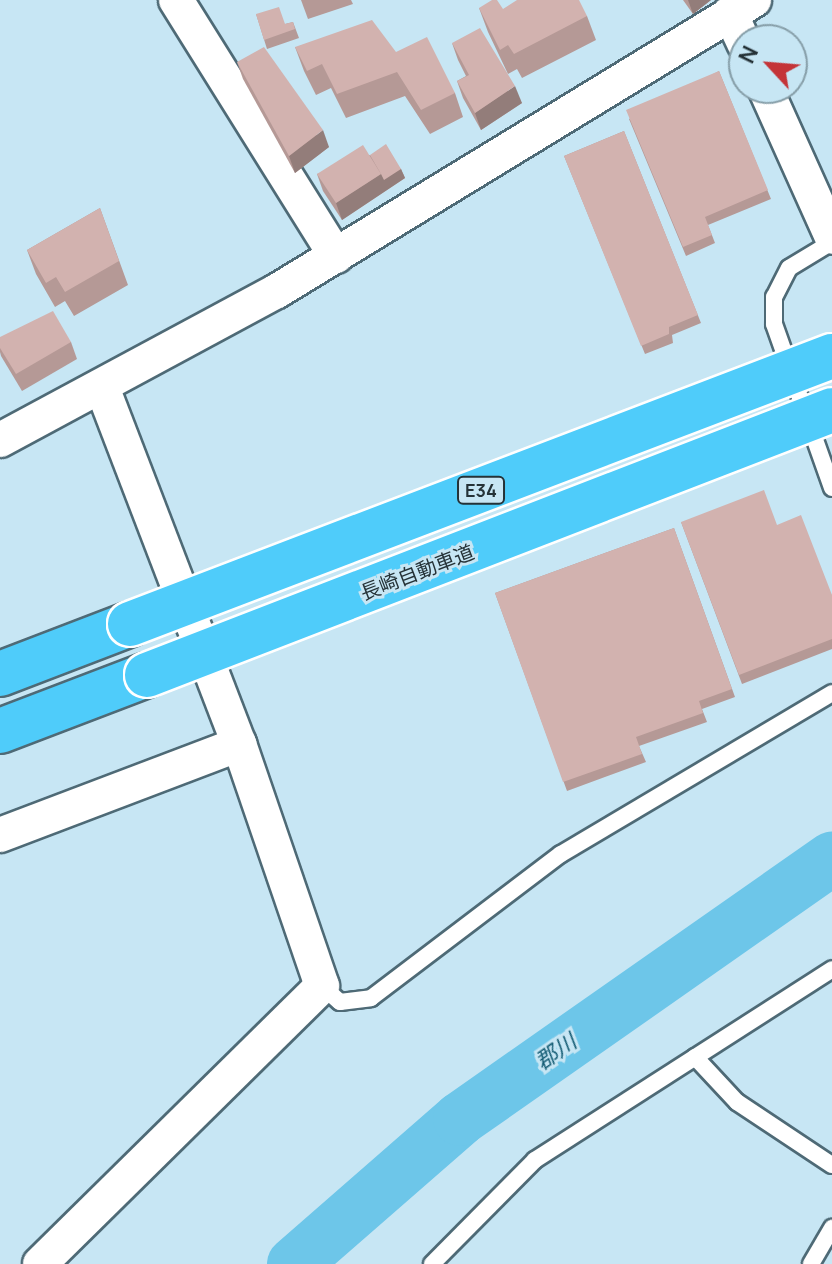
<!DOCTYPE html>
<meta charset="utf-8">
<style>
body{margin:0}
#map{position:relative;width:832px;height:1264px;overflow:hidden;background:#c7e6f4;font-family:Manrope,"Noto Sans JP",sans-serif}
div>[style]{position:absolute}
[style*='--x']{left:calc(var(--x)*1px);top:calc(var(--y)*1px);width:calc(var(--w)*1px);rotate:calc(var(--a)*1deg)}
.river>*{height:54px;margin:-27px;padding:0 27px;transform-origin:27px;border-radius:27px;background:#6dc6e9}
.roads{filter:drop-shadow(2px 0 #4e6a76) drop-shadow(-2px 0 #4e6a76) drop-shadow(0 2px #4e6a76) drop-shadow(0 -2px #4e6a76)}
.lane>*{height:16px;margin:-8px;padding:0 8px;transform-origin:8px;border-radius:8px;background:#fff}
.street>*{height:34px;margin:-17px;padding:0 17px;transform-origin:17px;border-radius:17px;background:#fff}
.highway>*{height:44px;margin:-22px;padding:0 22px;transform-origin:22px;border-radius:22px;background:#4fccfa}
.bridges{filter:drop-shadow(2px 0 #fff) drop-shadow(-2px 0 #fff) drop-shadow(0 2px #fff) drop-shadow(0 -2px #fff)}
.highway-bridge>*{height:44px;margin:-22px;padding:0 22px;transform-origin:22px;border-radius:22px;background:#4fccfa}
.wall>*{inset:0;background:#b59996}
.shaded-wall>*{inset:0;background:#937d7a}
.building>*{inset:0;background:#d2b2af}
span{translate:-50% -50%;white-space:nowrap;text-align:center;line-height:1.15;-webkit-text-stroke:6px #c7e6f4;paint-order:stroke}
.shield-label span{padding:2px 6px;background:#c7e6f4;border:2px solid;border-radius:6px;-webkit-text-stroke-width:0}
.shield-label{font-size:18px;color:#253237;font-weight:700}
.street-label{font-size:20px;color:#253237}
.water-label{font-size:22px;color:#145c74;font-style:italic}
.north{position:absolute;left:728px;top:24px;width:80px;height:80px;box-sizing:border-box;background:#c7e6f4;border:2px solid #869ea8;border-radius:50%;rotate:296deg;font-size:22px;font-weight:700;line-height:32px;text-align:center;color:#253237}
.north::after{content:'';display:block;margin:auto;width:28px;height:36px;background:#c43438;clip-path:polygon(50% 0,100% 100%,50% 72%,0 100%)}
</style>
<div id="map">
<div class="river">
<i style="--x:294;--y:1264;--w:220;--a:-41.1"></i>
<i style="--x:460;--y:1119;--w:454;--a:-35"></i>
</div>
<div class="roads">
<div class="lane">
<i style="--x:832;--y:242;--w:50;--a:148.8"></i>
<i style="--x:789;--y:268;--w:33;--a:117"></i>
<i style="--x:774;--y:297;--w:27;--a:90"></i>
<i style="--x:774;--y:324;--w:174;--a:70.5"></i>
<i style="--x:322;--y:986;--w:24;--a:42"></i>
<i style="--x:340;--y:1002;--w:31;--a:-7"></i>
<i style="--x:371;--y:998;--w:238;--a:-37.2"></i>
<i style="--x:561;--y:854;--w:315;--a:-30.7"></i>
<i style="--x:695;--y:1057;--w:62;--a:47"></i>
<i style="--x:737;--y:1102;--w:114;--a:33.6"></i>
<i style="--x:432;--y:1264;--w:146;--a:-45.3"></i>
<i style="--x:535;--y:1160;--w:353;--a:-32.7"></i>
<i style="--x:811;--y:1264;--w:42;--a:-59.7"></i>
</div>
<div class="street">
<i style="--x:176;--y:0;--w:302;--a:58"></i>
<i style="--x:730;--y:13;--w:33;--a:65"></i>
<i style="--x:765;--y:88;--w:163;--a:65.8"></i>
<i style="--x:0;--y:440;--w:315;--a:-28.3"></i>
<i style="--x:277;--y:291;--w:559;--a:-31.39"></i>
<i style="--x:0;--y:835;--w:256;--a:-20.8"></i>
<i style="--x:40;--y:1264;--w:396;--a:-44.6"></i>
<i style="--x:322;--y:986;--w:256;--a:-108.9"></i>
<i style="--x:239;--y:744;--w:379;--a:-111"></i>
</div>
<div class="highway">
<i style="--x:0;--y:674;--w:139;--a:-21"></i>
<i style="--x:0;--y:731;--w:157;--a:-20.9"></i>
</div>
</div>
<div class="bridges">
<div class="highway-bridge">
<i style="--x:130;--y:624;--w:751;--a:-20.9"></i>
<i style="--x:147;--y:675;--w:734;--a:-21.15"></i>
</div>
</div>
<div class="wall">
<i style="clip-path:polygon(301px 0,351px 0,353px 4px,308px 19px)"></i>
<i style="clip-path:polygon(683px 0,711px 0,693px 14px)"></i>
<i style="clip-path:polygon(479px 8px,587px 16px,596px 40px,522px 78px,517px 69px,508px 74px,488px 32px)"></i>
<i style="clip-path:polygon(256px 14px,285px 24px,293px 22px,299px 38px,267px 49px)"></i>
<i style="clip-path:polygon(452px 43px,522px 103px,481px 130px,463px 98px,457px 81px,466px 76px,458px 60px)"></i>
<i style="clip-path:polygon(295px 47px,396px 52px,455px 93px,463px 117px,430px 134px,405px 96px,346px 118px,331px 88px,316px 95px,304px 71px)"></i>
<i style="clip-path:polygon(237px 62px,329px 147px,295px 173px,243px 79px)"></i>
<i style="clip-path:polygon(719px 71px,771px 199px,708px 225px,715px 243px,686px 256px,629px 119px)"></i>
<i style="clip-path:polygon(624px 131px,701px 323px,672px 335px,673px 343px,645px 354px,564px 156px)"></i>
<i style="clip-path:polygon(370px 155px,401px 169px,405px 178px,342px 220px,323px 191px,317px 174px)"></i>
<i style="clip-path:polygon(100px 208px,128px 285px,74px 316px,65px 301px,55px 307px,36px 274px,27px 250px)"></i>
<i style="clip-path:polygon(0 337px,71px 342px,77px 359px,22px 391px,1px 356px,0 352px)"></i>
<i style="clip-path:polygon(681px 522px,832px 595px,832px 649px,742px 684px)"></i>
<i style="clip-path:polygon(674px 528px,735px 697px,702px 709px,707px 722px,639px 746px,646px 762px,567px 791px,495px 593px)"></i>
</div>
<div class="shaded-wall">
<i style="clip-path:polygon(688px 0,711px 0,693px 14px)"></i>
<i style="clip-path:polygon(515px 86px,522px 103px,481px 130px,475px 113px)"></i>
<i style="clip-path:polygon(323px 130px,329px 147px,295px 173px,289px 156px)"></i>
<i style="clip-path:polygon(401px 169px,405px 178px,342px 220px,336px 203px,381px 174px)"></i>
</div>
<div class="building">
<i style="clip-path:polygon(492px 0,497px 0,503px 9px,517px 0,579px 0,587px 16px,514px 54px,508px 45px,500px 50px,479px 8px)"></i>
<i style="clip-path:polygon(279px 7px,285px 24px,293px 22px,295px 29px,264px 40px,256px 14px)"></i>
<i style="clip-path:polygon(372px 20px,396px 52px,427px 37px,455px 93px,421px 110px,397px 72px,337px 94px,322px 64px,307px 71px,295px 47px)"></i>
<i style="clip-path:polygon(480px 28px,515px 86px,475px 113px,457px 81px,469px 75px,452px 43px)"></i>
<i style="clip-path:polygon(264px 47px,323px 130px,289px 156px,237px 62px)"></i>
<i style="clip-path:polygon(719px 71px,768px 190px,705px 217px,712px 235px,683px 247px,626px 110px)"></i>
<i style="clip-path:polygon(624px 131px,698px 315px,669px 327px,669px 334px,641px 346px,564px 156px)"></i>
<i style="clip-path:polygon(386px 144px,401px 169px,384px 180px,381px 174px,370px 155px)"></i>
<i style="clip-path:polygon(363px 145px,381px 174px,336px 203px,317px 174px)"></i>
<i style="clip-path:polygon(100px 208px,119px 261px,65px 292px,56px 277px,46px 283px,27px 250px)"></i>
<i style="clip-path:polygon(53px 311px,71px 342px,16px 374px,0 348px,0 337px)"></i>
<i style="clip-path:polygon(764px 490px,777px 525px,801px 515px,832px 595px,832px 639px,739px 675px,681px 522px)"></i>
<i style="clip-path:polygon(674px 528px,732px 689px,699px 701px,703px 713px,636px 737px,642px 754px,563px 782px,495px 593px)"></i>
</div>
<div class="shield-label">
<span style="left:481px;top:490px">E34</span>
</div>
<div class="street-label">
<span style="left:417px;top:572px;rotate:-21deg">長崎自動車道</span>
</div>
<div class="water-label">
<span style="left:556px;top:1052px;rotate:-35deg">郡川</span>
</div>
<div class="north">N</div>
</div>
